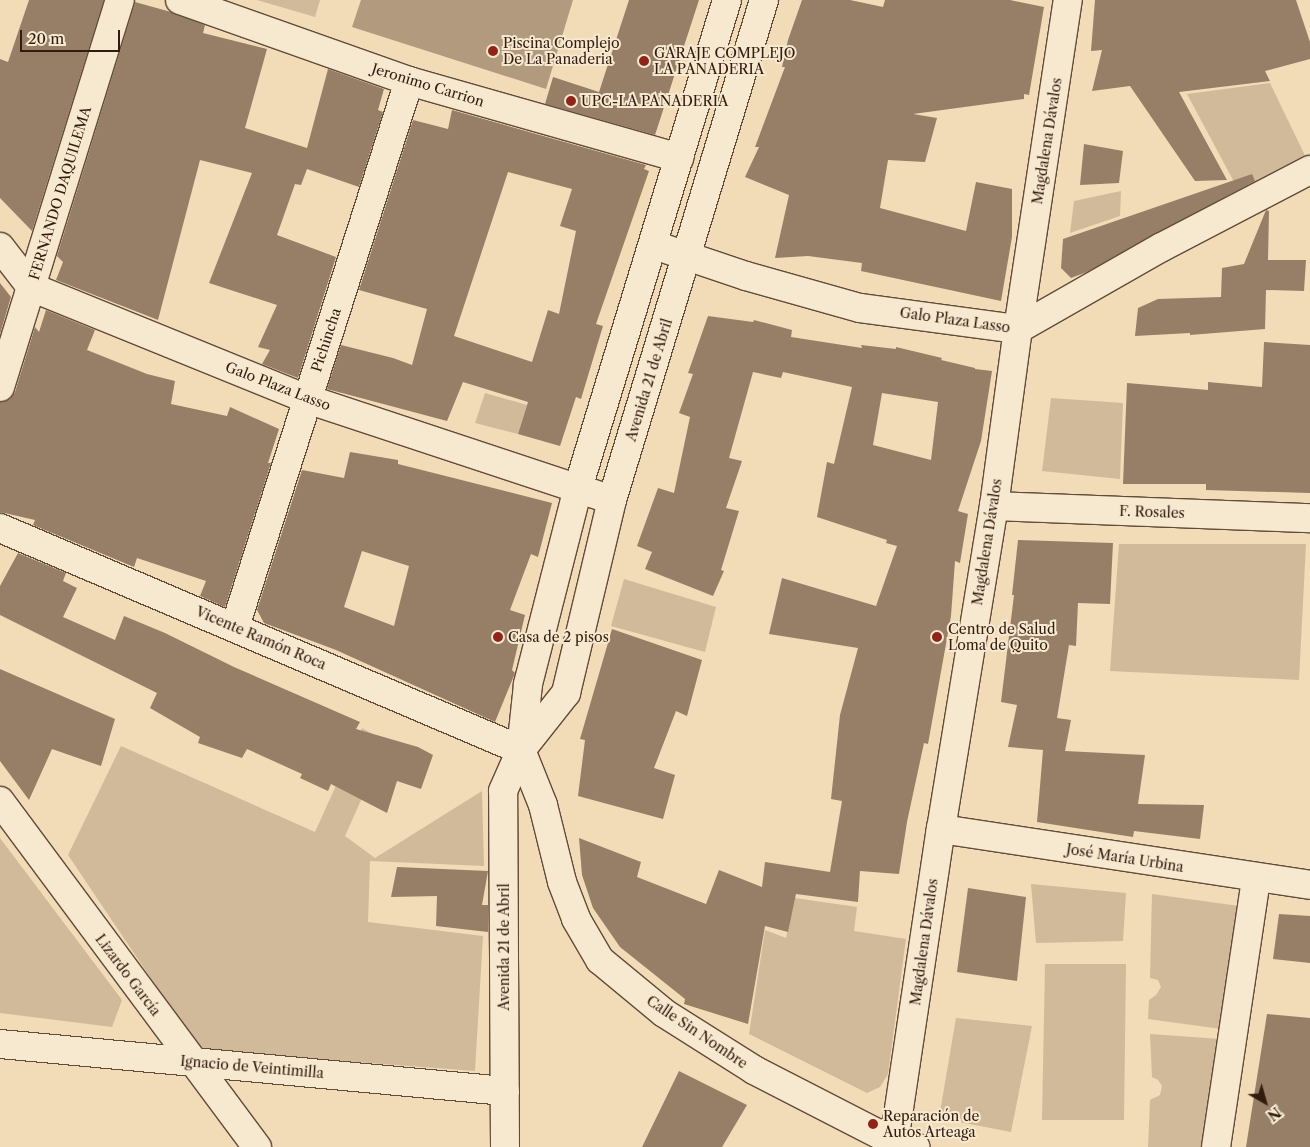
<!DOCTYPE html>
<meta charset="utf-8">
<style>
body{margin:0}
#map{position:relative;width:1310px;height:1147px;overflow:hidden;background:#f2dbb7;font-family:"Libre Caslon Text",serif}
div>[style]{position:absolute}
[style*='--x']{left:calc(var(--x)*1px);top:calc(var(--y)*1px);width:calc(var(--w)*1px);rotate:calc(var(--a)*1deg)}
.green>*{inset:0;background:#d1ba9a}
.water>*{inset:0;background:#b19a7e}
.building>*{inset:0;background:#967f66}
.roads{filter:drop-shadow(1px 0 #624b39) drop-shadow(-1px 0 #624b39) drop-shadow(0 1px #624b39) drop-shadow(0 -1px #624b39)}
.minor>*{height:28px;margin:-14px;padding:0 14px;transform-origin:14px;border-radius:14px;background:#f7e8d0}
.secondary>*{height:28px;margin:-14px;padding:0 14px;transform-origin:14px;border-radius:14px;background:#f7e8d0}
.dots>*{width:14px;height:14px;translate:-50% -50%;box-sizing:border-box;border:2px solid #f7e8d0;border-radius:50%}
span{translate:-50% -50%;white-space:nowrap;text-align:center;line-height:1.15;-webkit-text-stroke:4px #f7e8d0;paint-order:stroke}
.poi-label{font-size:14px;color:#321b0f}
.left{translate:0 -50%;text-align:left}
.street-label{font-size:14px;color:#321b0f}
.north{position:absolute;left:1240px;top:1077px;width:50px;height:50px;-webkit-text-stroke:4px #f7e8d0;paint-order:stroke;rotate:142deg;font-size:14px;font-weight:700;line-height:20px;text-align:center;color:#321b0f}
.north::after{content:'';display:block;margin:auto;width:18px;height:22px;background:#321b0f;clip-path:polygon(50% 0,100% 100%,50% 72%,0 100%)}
.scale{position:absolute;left:20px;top:30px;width:100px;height:22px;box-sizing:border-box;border:2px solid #321b0f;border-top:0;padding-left:6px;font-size:15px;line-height:18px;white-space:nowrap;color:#321b0f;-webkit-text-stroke:4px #f7e8d0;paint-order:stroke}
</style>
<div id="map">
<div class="green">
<i style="clip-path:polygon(257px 0,320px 0,315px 17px)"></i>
<i style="clip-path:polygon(1270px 83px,1309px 164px,1241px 195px,1187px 94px)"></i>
<i style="clip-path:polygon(1121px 191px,1120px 216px,1070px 233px,1074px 201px)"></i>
<i style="clip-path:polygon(485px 393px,527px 405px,518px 434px,475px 423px)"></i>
<i style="clip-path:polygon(1051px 398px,1123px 403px,1120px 479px,1042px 471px)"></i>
<i style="clip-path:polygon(1119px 544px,1306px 544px,1299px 680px,1110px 671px)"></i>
<i style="clip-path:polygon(624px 579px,716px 607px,705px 652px,611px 626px)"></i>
<i style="clip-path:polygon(362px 728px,387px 742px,345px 836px,375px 858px,482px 791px,484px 866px,370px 861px,368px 922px,483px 936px,475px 1071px,199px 1050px,68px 855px,121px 746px,315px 832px)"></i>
<i style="clip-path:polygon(0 838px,122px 1000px,112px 1027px,0 1013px)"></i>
<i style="clip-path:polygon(1031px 884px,1126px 893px,1123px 941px,1036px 943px)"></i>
<i style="clip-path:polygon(1152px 894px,1239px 906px,1221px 1029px,1148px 1019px,1149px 1000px,1156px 995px,1161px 987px,1158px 980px,1150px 978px)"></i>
<i style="clip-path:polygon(795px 898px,857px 907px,854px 931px,906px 939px,888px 1074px,880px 1087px,867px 1093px,749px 1034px,765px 930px,786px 938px)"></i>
<i style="clip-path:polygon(1045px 964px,1126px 964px,1124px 1120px,1042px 1120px)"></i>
<i style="clip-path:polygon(956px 1018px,1032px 1026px,1011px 1132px,939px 1118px)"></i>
<i style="clip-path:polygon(1150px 1034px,1221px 1039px,1206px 1147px,1148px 1147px,1150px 1100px,1160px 1095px,1162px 1086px,1158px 1080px,1152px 1077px)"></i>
</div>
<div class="water">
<i style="clip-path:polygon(361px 0,573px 0,546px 89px,352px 27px)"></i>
</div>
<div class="building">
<i style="clip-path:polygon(29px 0,104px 0,32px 231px,0 198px,0 59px,8px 62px)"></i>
<i style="clip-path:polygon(629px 0,699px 0,655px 135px,545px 104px,553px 77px,599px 92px)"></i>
<i style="clip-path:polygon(802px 0,850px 0,883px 7px,885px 0,1010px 0,1044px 7px,1029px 95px,1024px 94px,1024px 99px,913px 114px,937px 118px,925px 162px,888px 160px,880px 208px,966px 231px,976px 182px,1012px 189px,1012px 237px,1001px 301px,861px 271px,862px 263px,808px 256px,775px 258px,789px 195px,745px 177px,759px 147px,755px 147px,785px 67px,782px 67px,788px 40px)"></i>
<i style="clip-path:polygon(1095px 0,1296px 0,1310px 42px,1310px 59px,1265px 71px,1270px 81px,1179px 92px,1227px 180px,1195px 181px,1130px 86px,1092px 91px,1102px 50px,1091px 51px)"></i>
<i style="clip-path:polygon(135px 2px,171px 12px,205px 25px,203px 33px,267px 49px,245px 128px,307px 148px,328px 69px,384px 89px,378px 110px,383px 112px,359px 187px,307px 169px,301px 185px,295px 184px,277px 235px,336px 257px,298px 378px,262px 364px,270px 350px,258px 347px,277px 305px,209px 283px,252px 173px,200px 160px,158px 320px,56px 280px,63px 262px,57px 256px)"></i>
<i style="clip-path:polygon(evenodd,452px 110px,646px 165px,644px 169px,649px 171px,596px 324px,603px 326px,581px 399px,576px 397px,560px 446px,518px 434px,528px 402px,463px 382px,447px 421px,327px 389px,341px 345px,393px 358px,412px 365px,427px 309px,359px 290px,413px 120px,448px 129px,452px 110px,508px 172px,572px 189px,560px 226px,576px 231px,559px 314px,548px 310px,532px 362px,454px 336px,508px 172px)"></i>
<i style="clip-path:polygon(1084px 144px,1123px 151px,1119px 183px,1080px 185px)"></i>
<i style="clip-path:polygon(1252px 174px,1255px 181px,1087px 272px,1071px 278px,1061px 268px,1063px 239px)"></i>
<i style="clip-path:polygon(1266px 210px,1269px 211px,1268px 260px,1306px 260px,1304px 291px,1266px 290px,1265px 329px,1190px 335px,1190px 333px,1135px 336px,1138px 308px,1158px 299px,1221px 297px,1222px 268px,1244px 264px)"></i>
<i style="clip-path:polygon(0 283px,11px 297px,0 334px)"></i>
<i style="clip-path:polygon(46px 310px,95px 330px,87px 350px,147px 374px,175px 381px,171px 404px,227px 416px,230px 407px,279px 429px,268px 463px,271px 463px,225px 607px,200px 596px,206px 581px,137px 558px,134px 567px,33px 525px,35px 520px,0 512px,0 402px,10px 399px,15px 392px,35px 327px,39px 332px)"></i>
<i style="clip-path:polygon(evenodd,708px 316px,753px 322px,754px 320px,792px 330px,791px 337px,862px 348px,861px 345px,896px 349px,896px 347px,942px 358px,941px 360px,975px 368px,975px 369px,992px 371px,981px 441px,958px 511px,968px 514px,960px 563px,955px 561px,951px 616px,928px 744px,924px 743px,907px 822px,899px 874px,860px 871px,858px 902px,796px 894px,788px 932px,765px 926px,748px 1024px,684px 1004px,685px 999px,620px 947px,593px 908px,582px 875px,579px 838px,641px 862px,637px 877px,706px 904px,719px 870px,762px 887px,765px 862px,830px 872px,842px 801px,831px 799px,840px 715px,858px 648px,769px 634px,782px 578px,876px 606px,897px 546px,886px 543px,887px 540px,817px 517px,827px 462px,834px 464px,852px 387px,783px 372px,781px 378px,753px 372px,729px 458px,742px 461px,726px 508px,739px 511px,721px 570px,724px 571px,713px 596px,645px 569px,652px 552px,637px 546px,658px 488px,674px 493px,690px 417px,679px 413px,693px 374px,688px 373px,708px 316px,882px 393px,938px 402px,931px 460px,873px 445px,882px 393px)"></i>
<i style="clip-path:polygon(1264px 342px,1310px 345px,1310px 493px,1206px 490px,1206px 484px,1123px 484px,1127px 383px,1208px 390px,1208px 382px,1262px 387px)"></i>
<i style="clip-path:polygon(evenodd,350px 452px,398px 460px,398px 464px,552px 503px,538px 557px,531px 554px,510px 610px,525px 615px,512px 670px,515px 673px,495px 722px,336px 650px,264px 623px,257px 610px,302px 470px,344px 478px,350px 452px,362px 551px,409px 566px,394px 626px,344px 607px,362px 551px)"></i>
<i style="clip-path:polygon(1018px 540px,1113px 543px,1110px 604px,1078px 603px,1076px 646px,1069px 645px,1057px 718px,1071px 720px,1065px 751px,1145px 755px,1138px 804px,1204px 805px,1200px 839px,1134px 831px,1133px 837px,1037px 822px,1043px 750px,1008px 747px,1017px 705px,1001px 702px,1014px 595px,1012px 595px)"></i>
<i style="clip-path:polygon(18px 553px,66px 573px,63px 581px,77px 588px,63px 617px,115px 640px,124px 616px,165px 633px,234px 667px,360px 722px,356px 729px,418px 747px,433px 755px,421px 789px,397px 781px,387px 813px,331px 784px,328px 791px,300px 778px,302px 774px,247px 749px,242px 758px,198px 743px,200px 737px,150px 708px,157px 693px,0 615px,0 586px)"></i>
<i style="clip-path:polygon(612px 629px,702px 660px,687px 716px,676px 711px,654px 768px,675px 775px,663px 819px,578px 796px,585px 740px,580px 739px)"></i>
<i style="clip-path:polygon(0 669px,115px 719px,101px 766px,52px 749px,29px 800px,0 761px)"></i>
<i style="clip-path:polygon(397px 867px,488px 871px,482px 905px,488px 905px,488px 932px,436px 926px,437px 896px,391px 897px)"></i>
<i style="clip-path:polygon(968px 888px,1026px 897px,1017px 981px,957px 972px)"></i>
<i style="clip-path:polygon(1279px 914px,1310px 916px,1310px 963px,1273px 959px)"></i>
<i style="clip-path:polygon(1267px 1014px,1310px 1018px,1310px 1147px,1246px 1147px)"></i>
<i style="clip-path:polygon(679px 1071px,747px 1105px,722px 1147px,642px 1147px)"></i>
</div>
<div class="roads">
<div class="minor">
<i style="--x:180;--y:0;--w:243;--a:19.5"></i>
<i style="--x:409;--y:81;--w:281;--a:15.9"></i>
<i style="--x:654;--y:245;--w:97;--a:18.6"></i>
<i style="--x:746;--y:276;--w:118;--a:15.7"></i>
<i style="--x:860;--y:308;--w:159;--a:7.6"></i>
<i style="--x:1018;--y:329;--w:166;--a:-29.7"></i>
<i style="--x:1162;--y:247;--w:167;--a:-27.5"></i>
<i style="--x:0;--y:247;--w:51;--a:52.2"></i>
<i style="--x:31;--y:287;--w:298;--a:22.1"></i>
<i style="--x:307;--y:399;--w:321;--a:18.3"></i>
<i style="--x:0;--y:387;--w:405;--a:-72.8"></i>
<i style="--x:994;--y:506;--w:316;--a:2.2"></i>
<i style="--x:0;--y:528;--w:566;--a:23.08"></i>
<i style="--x:235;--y:627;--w:573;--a:-72.32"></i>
<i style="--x:521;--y:750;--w:59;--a:68.2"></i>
<i style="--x:543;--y:805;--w:79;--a:76.1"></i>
<i style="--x:562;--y:882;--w:40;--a:69"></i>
<i style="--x:576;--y:919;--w:48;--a:59.7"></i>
<i style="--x:600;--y:960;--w:83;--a:39.6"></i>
<i style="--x:664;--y:1013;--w:107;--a:32.3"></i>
<i style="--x:754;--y:1070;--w:157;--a:27.2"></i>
<i style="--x:894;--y:1142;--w:22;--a:13"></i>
<i style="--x:0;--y:801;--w:431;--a:53.4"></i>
<i style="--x:941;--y:829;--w:373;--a:8.6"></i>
<i style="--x:0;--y:1044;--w:507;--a:5.32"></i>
<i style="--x:894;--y:1142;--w:317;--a:-81.5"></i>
<i style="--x:941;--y:829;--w:327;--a:-80.7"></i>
<i style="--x:994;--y:506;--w:179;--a:-82.3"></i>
<i style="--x:1018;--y:329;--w:333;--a:-81.4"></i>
<i style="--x:505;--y:1147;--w:356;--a:-90.3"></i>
<i style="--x:503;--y:791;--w:45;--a:-66.3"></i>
<i style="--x:1216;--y:1147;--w:272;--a:-81.5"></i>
</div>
<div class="secondary">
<i style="--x:521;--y:750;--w:73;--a:-51.7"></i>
<i style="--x:566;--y:693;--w:198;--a:-76.6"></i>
<i style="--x:612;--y:500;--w:523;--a:-73.09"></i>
<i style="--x:521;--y:750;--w:66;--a:-83.9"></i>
<i style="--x:528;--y:684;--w:202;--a:-75.7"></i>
<i style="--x:578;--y:488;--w:510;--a:-73.02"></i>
</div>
</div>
<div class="dots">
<i style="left:493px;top:51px;background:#8f2418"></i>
<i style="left:644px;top:61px;background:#8f2418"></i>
<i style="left:571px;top:101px;background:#8f2418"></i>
<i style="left:498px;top:637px;background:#8f2418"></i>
<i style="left:937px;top:637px;background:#8f2418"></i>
<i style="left:873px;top:1124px;background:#8f2418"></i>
</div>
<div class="poi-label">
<span class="left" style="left:503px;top:51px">Piscina Complejo<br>De La Panaderia</span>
<span class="left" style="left:654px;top:61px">GARAJE COMPLEJO<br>LA PANADERIA</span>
<span class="left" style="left:581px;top:101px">UPC-LA PANADERIA</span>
<span class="left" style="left:948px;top:637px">Centro de Salud<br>Loma de Quito</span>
<span class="left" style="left:508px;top:637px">Casa de 2 pisos</span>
<span class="left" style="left:883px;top:1124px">Reparación de<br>Autos Arteaga</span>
</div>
<div class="street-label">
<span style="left:428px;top:85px;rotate:17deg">Jeronimo Carrion</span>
<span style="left:1047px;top:141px;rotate:-81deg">Magdalena Dávalos</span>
<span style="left:60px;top:193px;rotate:-73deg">FERNANDO DAQUILEMA</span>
<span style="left:955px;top:320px;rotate:8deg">Galo Plaza Lasso</span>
<span style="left:326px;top:340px;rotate:-72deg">Pichincha</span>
<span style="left:649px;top:380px;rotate:-73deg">Avenida 21 de Abril</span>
<span style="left:278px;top:386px;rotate:21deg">Galo Plaza Lasso</span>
<span style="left:1152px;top:512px;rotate:2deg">F. Rosales</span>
<span style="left:987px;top:542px;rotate:-81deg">Magdalena Dávalos</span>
<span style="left:261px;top:638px;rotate:23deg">Vicente Ramón Roca</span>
<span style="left:1125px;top:858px;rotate:9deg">José María Urbina</span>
<span style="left:924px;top:942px;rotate:-82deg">Magdalena Dávalos</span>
<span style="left:504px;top:947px;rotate:-90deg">Avenida 21 de Abril</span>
<span style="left:128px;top:975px;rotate:53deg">Lizardo García</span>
<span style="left:697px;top:1032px;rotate:34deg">Calle Sin Nombre</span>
<span style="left:252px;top:1067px;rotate:5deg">Ignacio de Veintimilla</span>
</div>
<div class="north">N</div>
<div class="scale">20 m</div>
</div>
